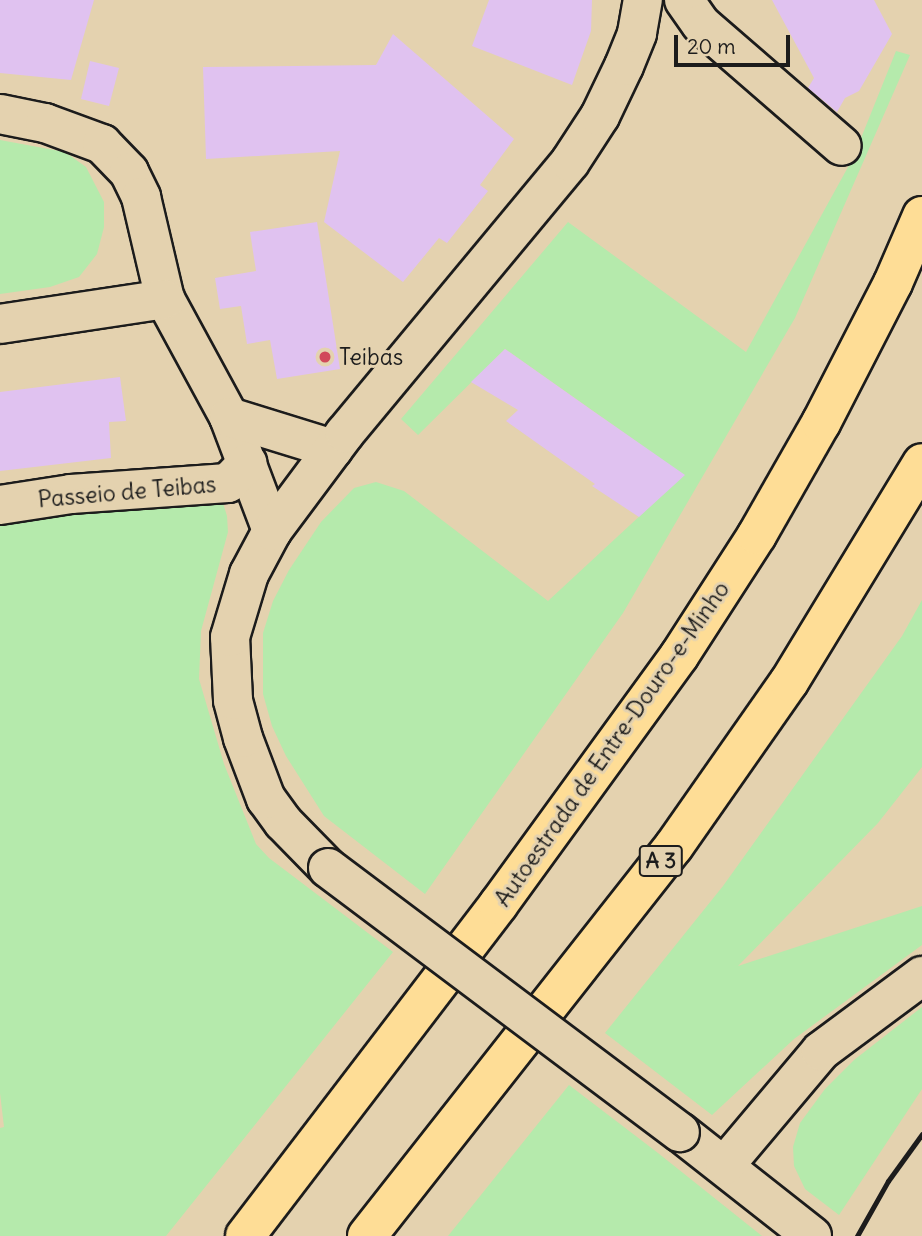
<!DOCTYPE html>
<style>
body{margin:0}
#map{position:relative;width:922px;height:1236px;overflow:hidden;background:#e4d2af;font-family:Delius,sans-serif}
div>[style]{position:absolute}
.green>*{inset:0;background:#b5eaac}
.building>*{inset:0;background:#e0c2f0}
.roads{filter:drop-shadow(2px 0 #1c1c1c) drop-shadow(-2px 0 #1c1c1c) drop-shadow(0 2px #1c1c1c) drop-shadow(0 -2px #1c1c1c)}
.minor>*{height:38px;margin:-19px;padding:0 19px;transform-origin:19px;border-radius:19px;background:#e4d2af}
.highway>*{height:38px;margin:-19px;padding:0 19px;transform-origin:19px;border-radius:19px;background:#fedd96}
.rail>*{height:5px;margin:-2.5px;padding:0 2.5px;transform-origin:2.5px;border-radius:2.5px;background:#1c1c1c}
.bridges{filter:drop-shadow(2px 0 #1c1c1c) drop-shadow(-2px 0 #1c1c1c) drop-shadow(0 2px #1c1c1c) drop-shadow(0 -2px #1c1c1c)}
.minor-bridge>*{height:38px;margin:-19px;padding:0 19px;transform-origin:19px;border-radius:19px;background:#e4d2af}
.dots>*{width:19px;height:19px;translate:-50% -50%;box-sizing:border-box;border:4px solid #e4d2af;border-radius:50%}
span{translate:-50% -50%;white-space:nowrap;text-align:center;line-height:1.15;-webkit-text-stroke:6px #e4d2af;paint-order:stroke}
.shield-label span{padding:2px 5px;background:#e4d2af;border:2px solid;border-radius:5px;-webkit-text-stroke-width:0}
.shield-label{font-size:21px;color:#1c1c1c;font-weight:700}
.poi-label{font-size:23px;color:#1c1c1c}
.left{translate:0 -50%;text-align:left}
.street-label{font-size:23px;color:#1c1c1c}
.scale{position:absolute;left:674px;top:35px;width:116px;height:32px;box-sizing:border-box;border:4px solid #1c1c1c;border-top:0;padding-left:9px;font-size:21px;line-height:24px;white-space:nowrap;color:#1c1c1c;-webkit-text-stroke:5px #e4d2af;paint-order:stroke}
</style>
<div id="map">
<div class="green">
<div style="clip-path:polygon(896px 51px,910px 55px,795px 318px,623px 613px,425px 894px,324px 816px,286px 756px,272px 726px,263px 694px,263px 633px,273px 601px,289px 570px,321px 522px,354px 488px,376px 482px,404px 491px,548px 601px,684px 475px,505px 349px,418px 435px,401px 419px,568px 222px,746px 352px,853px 158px)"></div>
<div style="clip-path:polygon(0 140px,65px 152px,86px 167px,104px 202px,104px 227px,97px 254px,79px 277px,50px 287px,0 294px)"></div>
<div style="clip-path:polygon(218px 487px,227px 516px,228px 532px,201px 631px,199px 679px,224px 764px,256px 844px,269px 858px,393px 952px,166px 1236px,0 1236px,0 1128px,4px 1127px,0 1093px,0 514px)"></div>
<div style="clip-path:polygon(922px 600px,922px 767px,878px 823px,738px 966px,922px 906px,922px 945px,794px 1039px,712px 1115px,605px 1033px,723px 886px,902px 636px)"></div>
<div style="clip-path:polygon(922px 1007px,922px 1089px,839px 1215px,805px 1189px,794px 1166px,793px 1147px,800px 1123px,825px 1089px,854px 1060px)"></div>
<div style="clip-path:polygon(569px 1085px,658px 1153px,762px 1236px,448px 1236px)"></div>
</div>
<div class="building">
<div style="clip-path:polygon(0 0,94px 0,71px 80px,0 73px)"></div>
<div style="clip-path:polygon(489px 0,592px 0,591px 31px,572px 85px,472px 46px)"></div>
<div style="clip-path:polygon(772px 0,874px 0,892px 34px,859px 91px,845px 98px,837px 112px,808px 88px,814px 78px)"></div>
<div style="clip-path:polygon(393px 34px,514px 139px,480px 185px,488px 191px,447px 243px,439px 238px,403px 282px,324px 222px,340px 151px,206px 159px,203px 67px,376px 65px)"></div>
<div style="clip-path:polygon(90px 61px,119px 68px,109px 106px,81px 99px)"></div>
<div style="clip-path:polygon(317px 222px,340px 369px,277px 379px,270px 340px,247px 344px,241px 306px,220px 309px,215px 278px,256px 271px,250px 232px)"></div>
<div style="clip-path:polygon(505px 349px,593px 411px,685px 475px,639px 517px,592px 486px,595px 484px,506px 421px,518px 410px,471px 382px)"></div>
<div style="clip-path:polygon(120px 377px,126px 421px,109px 422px,111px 458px,0 471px,0 392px)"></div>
</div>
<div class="roads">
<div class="minor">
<div style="left:684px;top:0;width:29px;rotate:55deg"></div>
<div style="left:701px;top:24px;width:186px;rotate:40.9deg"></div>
<div style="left:0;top:114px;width:46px;rotate:11.3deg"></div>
<div style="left:45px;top:123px;width:61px;rotate:20.2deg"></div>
<div style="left:102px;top:144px;width:39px;rotate:46deg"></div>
<div style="left:129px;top:172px;width:28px;rotate:64deg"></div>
<div style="left:141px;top:197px;width:105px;rotate:76.8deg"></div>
<div style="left:165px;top:299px;width:134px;rotate:61.5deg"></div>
<div style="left:229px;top:417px;width:122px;rotate:69.3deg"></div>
<div style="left:0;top:324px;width:167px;rotate:-8.6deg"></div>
<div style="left:229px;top:417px;width:109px;rotate:17.1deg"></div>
<div style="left:0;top:505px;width:72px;rotate:-8.8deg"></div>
<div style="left:71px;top:494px;width:157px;rotate:-4deg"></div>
<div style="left:228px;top:483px;width:28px;rotate:-46deg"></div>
<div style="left:328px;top:868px;width:64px;rotate:-134.4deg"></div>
<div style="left:283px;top:822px;width:29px;rotate:-126deg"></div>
<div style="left:266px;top:799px;width:65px;rotate:-110.7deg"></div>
<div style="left:243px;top:738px;width:39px;rotate:-105deg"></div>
<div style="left:233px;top:700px;width:63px;rotate:-92.7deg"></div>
<div style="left:230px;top:637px;width:66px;rotate:-73.2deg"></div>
<div style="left:249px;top:574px;width:49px;rotate:-61.9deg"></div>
<div style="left:272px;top:531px;width:122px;rotate:-53.3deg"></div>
<div style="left:345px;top:433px;width:352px;rotate:-50.3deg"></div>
<div style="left:570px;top:162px;width:55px;rotate:-56.9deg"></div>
<div style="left:600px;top:116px;width:55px;rotate:-64.4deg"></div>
<div style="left:624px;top:66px;width:35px;rotate:-68deg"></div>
<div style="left:637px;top:33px;width:34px;rotate:-80deg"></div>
<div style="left:680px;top:1132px;width:168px;rotate:38.2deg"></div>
<div style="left:725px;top:1165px;width:149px;rotate:-49.9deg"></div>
<div style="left:821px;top:1051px;width:126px;rotate:-36.6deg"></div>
</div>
<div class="highway">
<div style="left:245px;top:1236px;width:417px;rotate:-52.6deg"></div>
<div style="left:498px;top:905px;width:308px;rotate:-54deg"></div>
<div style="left:679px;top:656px;width:144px;rotate:-57.2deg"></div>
<div style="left:757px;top:535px;width:129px;rotate:-60.3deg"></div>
<div style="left:821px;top:423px;width:157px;rotate:-62.8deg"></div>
<div style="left:893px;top:283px;width:73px;rotate:-66.6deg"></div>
<div style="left:367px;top:1236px;width:496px;rotate:-51.8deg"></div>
<div style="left:674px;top:846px;width:200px;rotate:-55deg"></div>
<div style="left:789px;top:682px;width:256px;rotate:-58.7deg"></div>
</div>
</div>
<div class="rail">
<div style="left:857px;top:1236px;width:63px;rotate:-60.6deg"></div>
<div style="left:888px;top:1181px;width:58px;rotate:-54.1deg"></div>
</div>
<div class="bridges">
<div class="minor-bridge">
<div style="left:328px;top:868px;width:440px;rotate:36.9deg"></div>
</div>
</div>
<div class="dots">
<div style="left:325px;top:357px;background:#d1495b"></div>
</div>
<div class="shield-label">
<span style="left:661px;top:861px">A 3</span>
</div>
<div class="poi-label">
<span class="left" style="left:339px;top:357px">Teibas</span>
</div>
<div class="street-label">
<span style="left:127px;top:492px;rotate:-5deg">Passeio de Teibas</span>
<span style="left:612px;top:744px;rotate:-55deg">Autoestrada de Entre-Douro-e-Minho</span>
</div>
<div class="scale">20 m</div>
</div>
